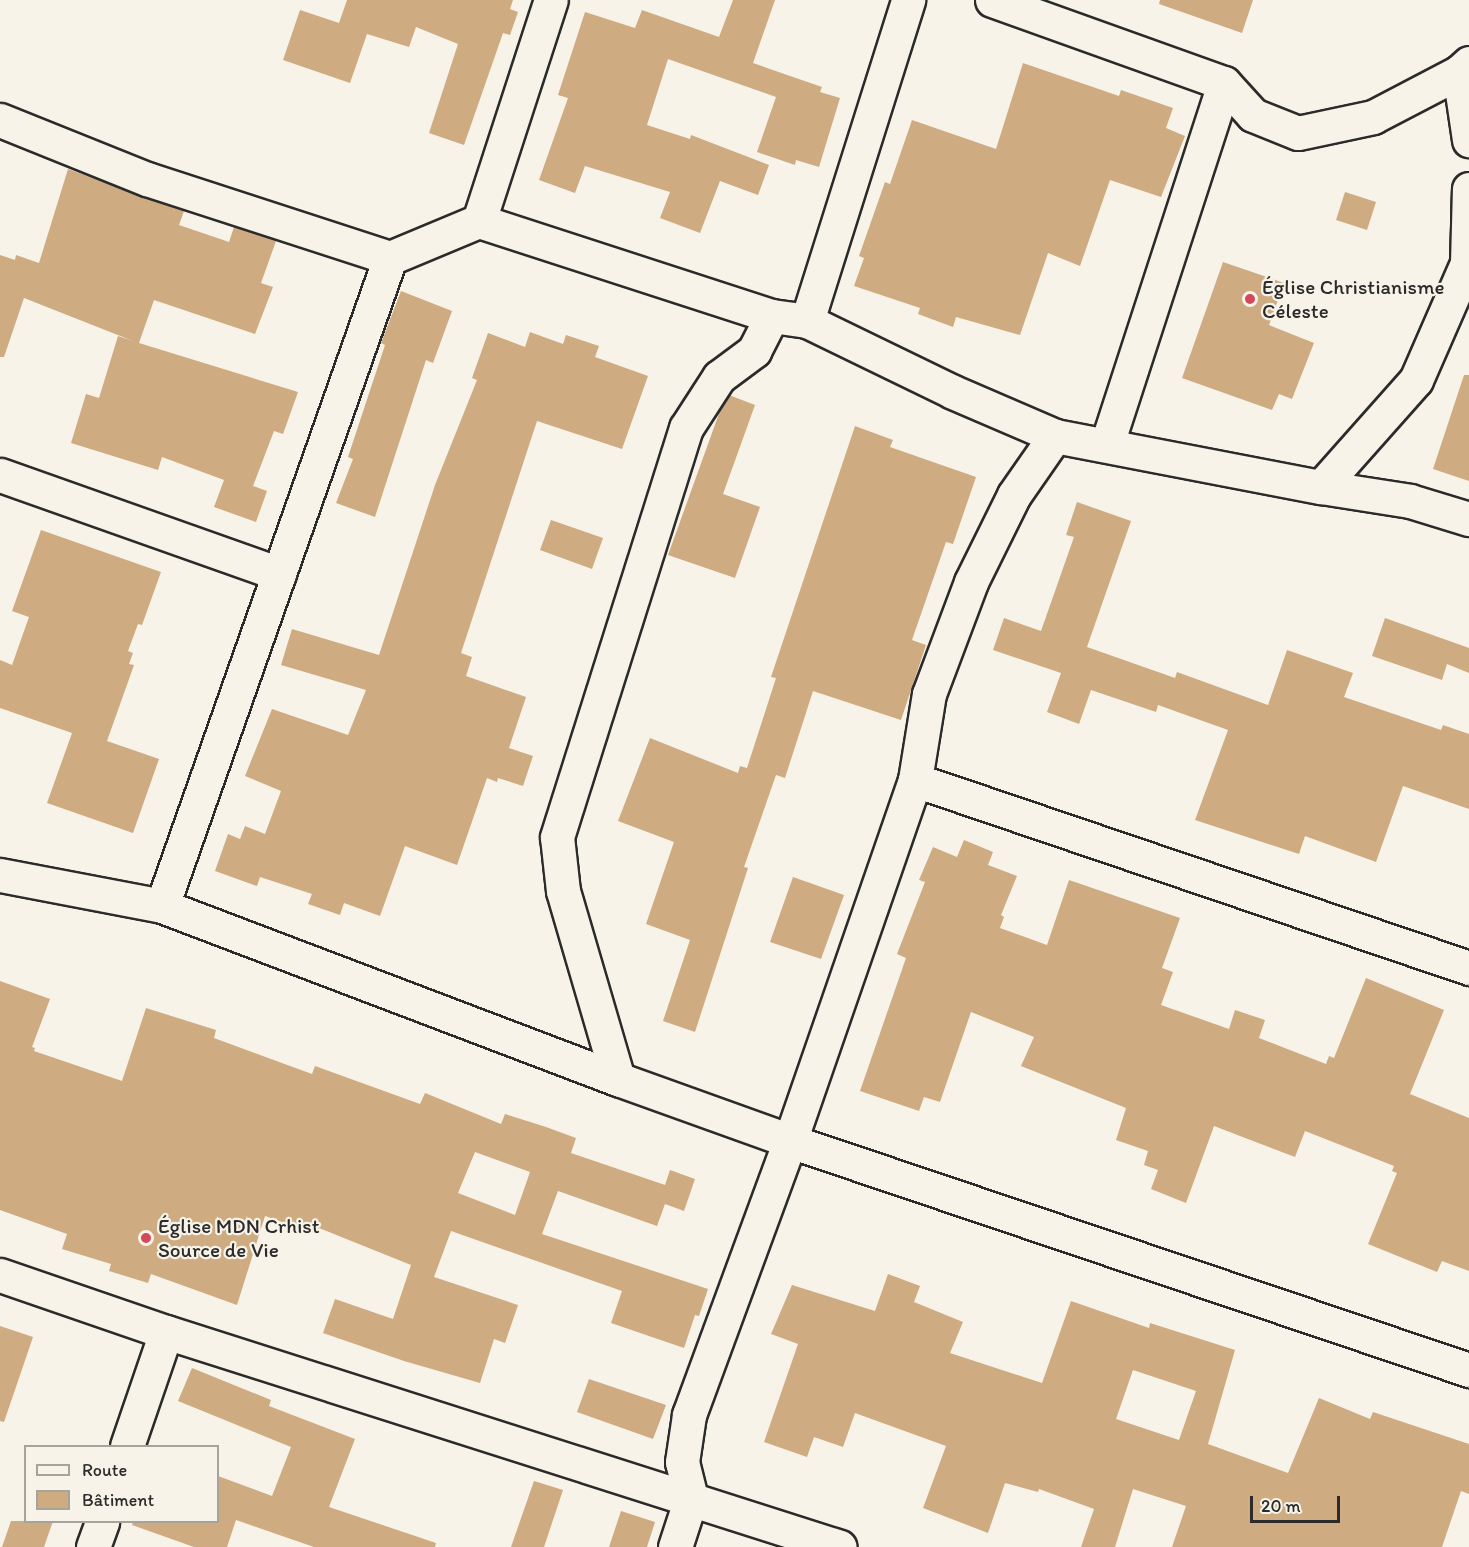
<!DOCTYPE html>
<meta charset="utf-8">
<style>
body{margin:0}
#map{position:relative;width:1469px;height:1547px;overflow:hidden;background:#f7f3e8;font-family:Itim,sans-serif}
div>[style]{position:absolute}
.building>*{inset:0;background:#cfab81}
.roads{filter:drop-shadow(2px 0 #2b2b2b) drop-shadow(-2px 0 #2b2b2b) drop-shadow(0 2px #2b2b2b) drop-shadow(0 -2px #2b2b2b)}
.street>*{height:33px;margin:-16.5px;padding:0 16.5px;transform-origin:16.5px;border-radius:16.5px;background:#f7f3e8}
.dots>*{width:16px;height:16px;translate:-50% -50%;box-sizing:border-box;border:3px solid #f7f3e8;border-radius:50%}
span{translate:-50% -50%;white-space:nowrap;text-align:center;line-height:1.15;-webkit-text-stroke:4.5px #f7f3e8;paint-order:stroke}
.poi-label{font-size:21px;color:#2b2b2b}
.left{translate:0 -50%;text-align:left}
.legend{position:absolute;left:24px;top:1445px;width:195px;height:78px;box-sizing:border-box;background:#f7f3e8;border:2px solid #a5a39c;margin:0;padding:8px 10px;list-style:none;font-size:18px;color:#2b2b2b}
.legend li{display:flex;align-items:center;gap:12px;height:30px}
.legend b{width:30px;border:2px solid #a5a39c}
.scale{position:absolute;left:1250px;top:1496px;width:90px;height:27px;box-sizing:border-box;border:3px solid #2b2b2b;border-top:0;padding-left:8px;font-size:18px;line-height:21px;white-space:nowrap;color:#2b2b2b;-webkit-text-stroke:4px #f7f3e8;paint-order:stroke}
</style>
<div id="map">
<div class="building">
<div style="clip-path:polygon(347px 0,513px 0,510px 9px,518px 12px,510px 35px,503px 33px,464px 145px,429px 133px,458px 44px,416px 27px,409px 47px,367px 34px,350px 83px,283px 60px,300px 10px,339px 23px)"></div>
<div style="clip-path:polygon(733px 0,775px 0,753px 63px,822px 87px,820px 92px,840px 98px,819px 167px,796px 160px,795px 165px,757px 152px,776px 97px,668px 59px,647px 125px,690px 139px,691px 135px,769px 165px,758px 195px,720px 181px,700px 233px,660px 218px,670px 192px,585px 166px,575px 193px,539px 180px,568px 98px,558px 95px,585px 12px,635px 28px,642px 10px,719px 37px)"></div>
<div style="clip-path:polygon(1160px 0,1253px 0,1242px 33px,1159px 4px)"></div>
<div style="clip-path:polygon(1023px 63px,1119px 96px,1121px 90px,1173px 108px,1166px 128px,1185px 136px,1161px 197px,1110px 180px,1080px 266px,1048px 253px,1020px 335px,956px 317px,953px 327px,918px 314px,920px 308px,854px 286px,864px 258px,859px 256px,885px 182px,890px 184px,912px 120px,996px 149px)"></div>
<div style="clip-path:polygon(68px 169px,184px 211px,179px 225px,229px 242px,234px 227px,276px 241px,261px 283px,273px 287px,255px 334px,154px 300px,139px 343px,298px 392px,283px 434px,274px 431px,253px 486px,267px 491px,256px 522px,214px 507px,224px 480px,162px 457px,158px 470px,71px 443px,86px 394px,99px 398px,118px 336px,133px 341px,24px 298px,4px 357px,0 357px,0 255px,15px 260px,16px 255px,39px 263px)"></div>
<div style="clip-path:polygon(1345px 192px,1376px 202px,1367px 230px,1336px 220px)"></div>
<div style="clip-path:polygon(1223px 262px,1284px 283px,1269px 325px,1314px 343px,1292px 399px,1279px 394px,1272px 410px,1182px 378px)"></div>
<div style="clip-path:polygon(401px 291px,452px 311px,433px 363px,426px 360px,375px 517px,336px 503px,353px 459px,348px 457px,385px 345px,381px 343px)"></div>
<div style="clip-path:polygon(530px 332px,563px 344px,566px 335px,599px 346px,595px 357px,648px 376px,622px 449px,537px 421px,461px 653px,472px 657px,466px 676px,526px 697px,509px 748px,533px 756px,523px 786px,498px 778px,497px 782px,487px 778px,457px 865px,405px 846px,380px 916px,344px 903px,340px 915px,308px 904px,312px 894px,260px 877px,257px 886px,215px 871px,228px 834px,240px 839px,245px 826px,265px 834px,281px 791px,245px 776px,272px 709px,348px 735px,366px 690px,281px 665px,292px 629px,379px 655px,435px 485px,477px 380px,472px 378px,488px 333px,525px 347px)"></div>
<div style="clip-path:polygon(1464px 375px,1469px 375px,1469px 481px,1433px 469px)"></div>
<div style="clip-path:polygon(729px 395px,755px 405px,723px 494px,760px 507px,735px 578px,668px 555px,721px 408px)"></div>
<div style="clip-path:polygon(855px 426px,893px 440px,890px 447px,976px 477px,953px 544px,946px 542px,912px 640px,926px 645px,901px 720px,813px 691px,785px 778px,776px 775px,744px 867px,748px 868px,695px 1032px,663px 1021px,690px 940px,646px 924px,674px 842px,618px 821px,650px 738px,738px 773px,740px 766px,747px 768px,776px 678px,771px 677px)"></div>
<div style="clip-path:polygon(1077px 502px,1131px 521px,1087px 647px,1175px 678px,1177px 672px,1268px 705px,1287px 650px,1353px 673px,1344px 697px,1441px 730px,1443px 725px,1469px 734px,1469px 809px,1403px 786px,1376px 862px,1305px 836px,1299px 854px,1195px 820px,1228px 730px,1158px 705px,1156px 712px,1091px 690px,1079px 724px,1047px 712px,1061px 673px,993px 650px,1004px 618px,1041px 631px,1074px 537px,1066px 535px)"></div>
<div style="clip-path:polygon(551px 520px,603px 538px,592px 569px,540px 550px)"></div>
<div style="clip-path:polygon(41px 530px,161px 572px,142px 625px,138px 624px,128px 651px,133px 653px,129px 664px,134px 665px,107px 741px,159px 759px,133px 833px,47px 803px,72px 733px,0 708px,0 660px,12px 665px,29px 617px,12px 611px)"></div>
<div style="clip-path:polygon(1385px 618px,1469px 648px,1469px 673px,1447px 664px,1442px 680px,1372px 656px)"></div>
<div style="clip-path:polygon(964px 840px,993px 852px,988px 865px,1017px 876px,1001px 915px,1004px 917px,1000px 928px,1047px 945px,1069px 880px,1180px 918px,1162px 968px,1173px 972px,1161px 1005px,1229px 1029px,1235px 1010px,1265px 1020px,1259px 1038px,1326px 1064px,1329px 1056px,1334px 1058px,1366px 978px,1444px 1010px,1410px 1094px,1469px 1118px,1469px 1271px,1442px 1261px,1437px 1272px,1368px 1244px,1397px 1173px,1392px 1171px,1394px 1166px,1305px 1131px,1295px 1157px,1214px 1126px,1186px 1203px,1151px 1189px,1158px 1170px,1144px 1165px,1148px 1151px,1116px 1140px,1126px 1108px,1021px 1066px,1034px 1037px,971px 1012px,940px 1102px,924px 1097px,919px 1111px,860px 1091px,906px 958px,897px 954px,925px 882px,919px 880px,933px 847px,957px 857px)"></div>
<div style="clip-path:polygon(793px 877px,844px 895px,821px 959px,770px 942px)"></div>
<div style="clip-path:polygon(evenodd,0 981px,50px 999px,32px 1047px,35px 1048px,34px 1051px,122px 1081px,146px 1008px,216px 1030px,214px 1038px,312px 1074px,315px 1066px,420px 1104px,425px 1093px,501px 1124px,505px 1114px,546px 1127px,576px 1138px,571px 1153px,665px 1185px,670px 1170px,695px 1179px,684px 1211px,665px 1204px,657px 1226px,558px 1191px,542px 1234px,708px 1289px,699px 1316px,695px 1315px,684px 1348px,611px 1323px,622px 1291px,451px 1231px,434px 1277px,518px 1305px,505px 1343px,494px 1339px,480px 1383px,404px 1361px,323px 1333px,335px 1299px,393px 1319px,411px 1265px,319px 1228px,316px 1234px,265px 1216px,237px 1305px,151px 1274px,148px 1283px,109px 1271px,111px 1264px,62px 1249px,67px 1234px,0 1210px,0 981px,475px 1152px,530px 1172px,515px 1215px,458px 1193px,475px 1152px)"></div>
<div style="clip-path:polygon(evenodd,888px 1274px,920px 1286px,914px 1302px,963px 1322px,950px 1353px,1042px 1383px,1071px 1301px,1149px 1328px,1150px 1323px,1235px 1350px,1208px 1444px,1288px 1473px,1319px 1398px,1370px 1419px,1373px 1412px,1469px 1444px,1469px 1494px,1461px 1491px,1442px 1547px,1172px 1547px,1186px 1506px,1133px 1489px,1115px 1547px,1081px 1547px,1094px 1509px,1039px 1489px,1038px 1492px,1005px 1483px,988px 1533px,923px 1508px,946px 1446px,855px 1413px,843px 1447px,814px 1437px,807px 1457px,764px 1442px,798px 1344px,771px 1334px,792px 1285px,875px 1311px,888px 1274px,1133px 1370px,1196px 1391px,1179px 1440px,1116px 1419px,1133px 1370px)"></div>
<div style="clip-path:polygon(0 1326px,33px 1337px,4px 1422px,0 1421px)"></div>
<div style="clip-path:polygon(192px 1368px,271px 1400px,269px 1406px,355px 1439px,329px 1507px,436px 1543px,435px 1547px,314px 1547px,236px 1520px,227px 1547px,194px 1547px,132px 1525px,133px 1521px,218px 1521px,218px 1476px,272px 1496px,291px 1447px,178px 1401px)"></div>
<div style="clip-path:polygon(589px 1379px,666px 1405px,653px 1439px,577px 1412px)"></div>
<div style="clip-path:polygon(534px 1481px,563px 1490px,544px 1547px,511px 1547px)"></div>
<div style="clip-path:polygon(621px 1511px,655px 1522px,647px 1547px,609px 1547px)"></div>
<div style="clip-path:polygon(11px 1521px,53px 1521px,44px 1547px,2px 1547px)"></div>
</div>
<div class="roads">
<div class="street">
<div style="left:992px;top:0;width:246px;rotate:19.7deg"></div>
<div style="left:1224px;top:83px;width:43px;rotate:47.8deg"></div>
<div style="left:1253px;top:115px;width:48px;rotate:21.8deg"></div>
<div style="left:1298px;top:133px;width:77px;rotate:-12deg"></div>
<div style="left:1373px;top:117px;width:97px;rotate:-27.6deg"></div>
<div style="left:1469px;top:63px;width:13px;rotate:138deg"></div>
<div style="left:1459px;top:72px;width:69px;rotate:81.6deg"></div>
<div style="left:0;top:120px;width:158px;rotate:21.9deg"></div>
<div style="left:147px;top:179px;width:256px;rotate:18deg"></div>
<div style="left:390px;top:258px;width:96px;rotate:-22.6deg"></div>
<div style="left:479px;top:221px;width:308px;rotate:18deg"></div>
<div style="left:772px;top:316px;width:35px;rotate:8deg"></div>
<div style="left:807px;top:321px;width:162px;rotate:25.9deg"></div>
<div style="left:953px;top:392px;width:111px;rotate:23.3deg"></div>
<div style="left:1055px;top:436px;width:271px;rotate:10.9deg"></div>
<div style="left:1321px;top:487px;width:90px;rotate:8.9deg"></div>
<div style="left:1410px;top:501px;width:62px;rotate:17deg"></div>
<div style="left:479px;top:221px;width:232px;rotate:-72deg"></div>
<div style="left:807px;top:321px;width:337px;rotate:-72.5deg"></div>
<div style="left:1107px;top:444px;width:379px;rotate:-72deg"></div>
<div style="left:0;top:475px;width:296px;rotate:19.5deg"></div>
<div style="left:1321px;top:487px;width:143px;rotate:-48.4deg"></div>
<div style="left:1416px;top:380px;width:128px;rotate:-66.4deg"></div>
<div style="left:1467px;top:263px;width:74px;rotate:-88.5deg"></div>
<div style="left:915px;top:780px;width:585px;rotate:18.74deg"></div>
<div style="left:0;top:875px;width:165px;rotate:10.8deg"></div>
<div style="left:162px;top:906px;width:488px;rotate:20.8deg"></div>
<div style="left:618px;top:1079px;width:183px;rotate:19.8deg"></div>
<div style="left:790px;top:1141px;width:717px;rotate:18.64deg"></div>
<div style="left:162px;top:906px;width:687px;rotate:-70.62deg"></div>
<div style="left:618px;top:1079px;width:196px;rotate:-106.3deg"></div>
<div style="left:563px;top:891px;width:54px;rotate:-96.3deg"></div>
<div style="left:557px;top:837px;width:429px;rotate:-72.5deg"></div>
<div style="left:686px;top:428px;width:61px;rotate:-57.1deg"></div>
<div style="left:719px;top:377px;width:44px;rotate:-36.6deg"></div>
<div style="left:754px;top:351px;width:39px;rotate:-63deg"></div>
<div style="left:0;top:1275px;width:176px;rotate:19deg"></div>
<div style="left:166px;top:1332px;width:707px;rotate:17.69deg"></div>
<div style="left:127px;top:1446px;width:120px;rotate:-71.1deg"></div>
<div style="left:93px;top:1547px;width:27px;rotate:-70deg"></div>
<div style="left:675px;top:1547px;width:52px;rotate:-71.9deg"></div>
<div style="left:691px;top:1498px;width:37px;rotate:-104deg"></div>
<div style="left:682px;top:1462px;width:48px;rotate:-81.5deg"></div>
<div style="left:689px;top:1415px;width:292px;rotate:-69.8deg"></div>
<div style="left:790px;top:1141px;width:382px;rotate:-70.9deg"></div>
<div style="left:915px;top:780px;width:87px;rotate:-80.8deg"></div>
<div style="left:929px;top:694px;width:120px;rotate:-69.4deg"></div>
<div style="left:971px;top:582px;width:97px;rotate:-63.7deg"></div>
<div style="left:1014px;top:495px;width:72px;rotate:-55.2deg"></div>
</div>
</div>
<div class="dots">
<div style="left:1250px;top:299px;background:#d1495b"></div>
<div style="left:146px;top:1238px;background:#d1495b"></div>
</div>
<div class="poi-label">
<span class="left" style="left:1262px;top:299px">Église Christianisme<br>Céleste</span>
<span class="left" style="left:158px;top:1238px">Église MDN Crhist<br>Source de Vie</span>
</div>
<ul class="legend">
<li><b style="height:8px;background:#f7f3e8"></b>Route</li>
<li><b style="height:16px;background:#cfab81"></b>Bâtiment</li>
</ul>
<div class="scale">20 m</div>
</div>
